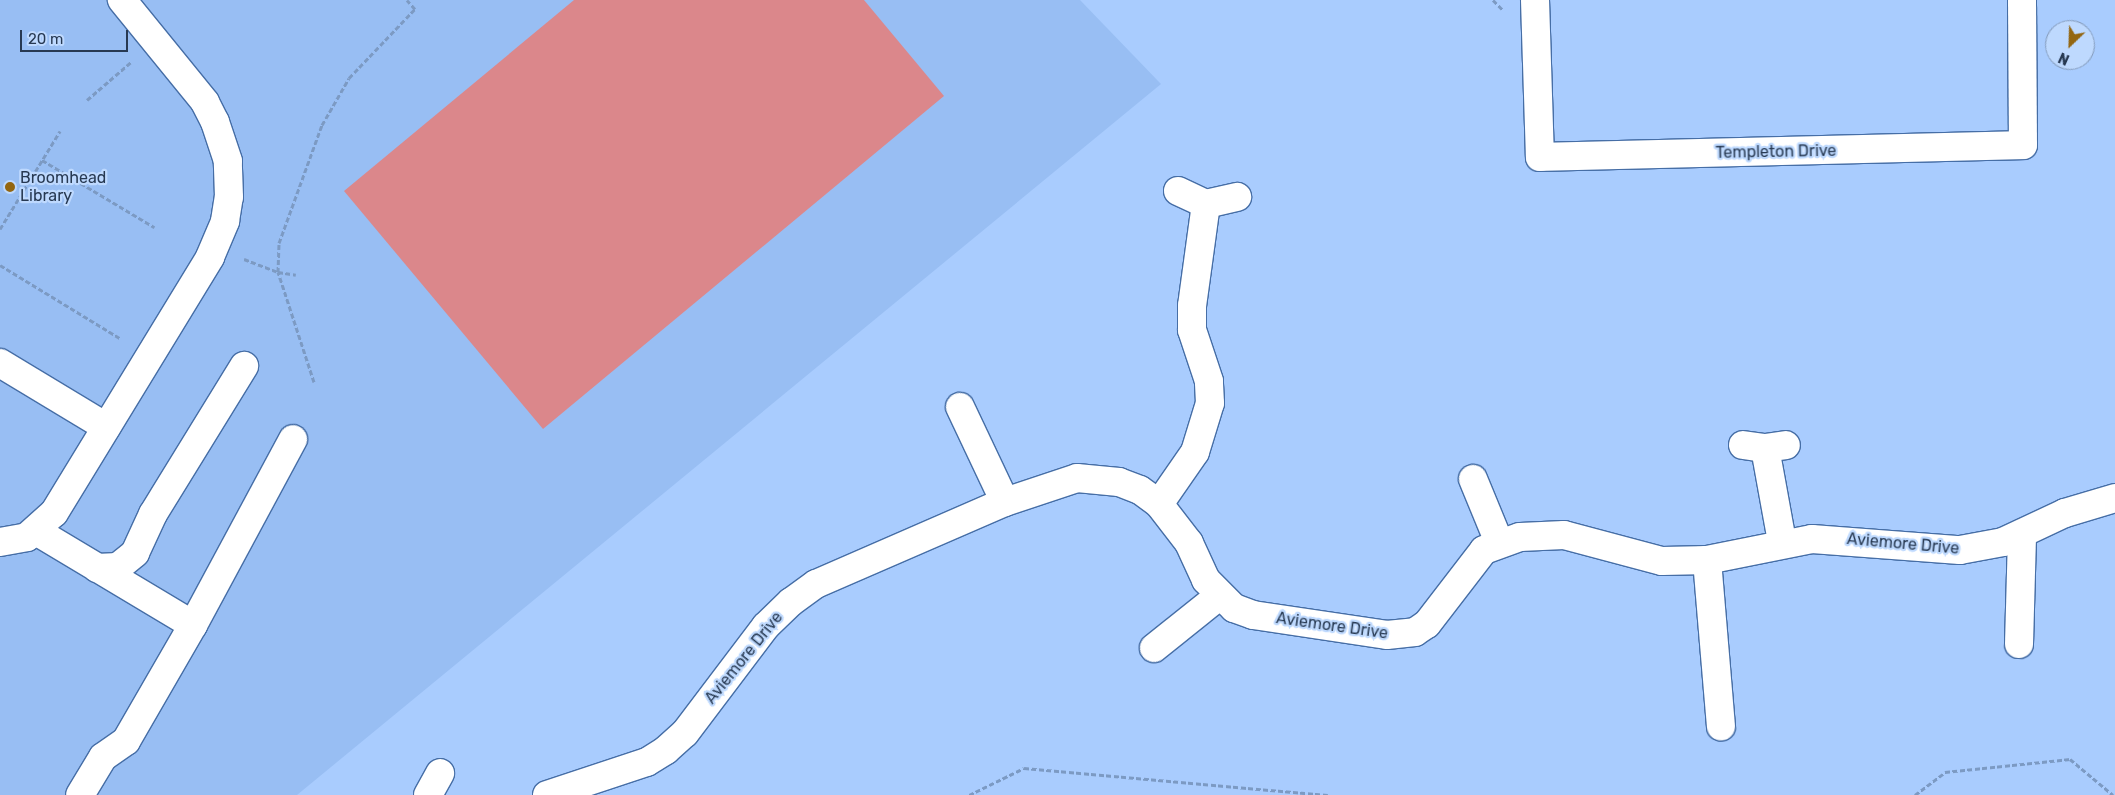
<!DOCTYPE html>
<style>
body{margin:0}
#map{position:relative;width:2115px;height:795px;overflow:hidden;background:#a9ccfe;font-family:Rubik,sans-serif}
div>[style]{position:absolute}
.built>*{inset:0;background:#98bef3}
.green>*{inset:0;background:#db878b}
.path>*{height:3px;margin-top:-1.5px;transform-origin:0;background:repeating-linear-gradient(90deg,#7c9ac3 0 5px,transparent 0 7.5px)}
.roads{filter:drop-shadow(1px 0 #466ea6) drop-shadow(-1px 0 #466ea6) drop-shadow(0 1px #466ea6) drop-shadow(0 -1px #466ea6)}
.minor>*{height:28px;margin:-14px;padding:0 14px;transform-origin:14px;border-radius:14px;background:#fff}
.dots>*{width:14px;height:14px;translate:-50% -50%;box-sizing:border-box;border:2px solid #bed9fe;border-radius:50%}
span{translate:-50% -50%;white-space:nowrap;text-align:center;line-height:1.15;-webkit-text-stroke:4.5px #bed9fe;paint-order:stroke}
.street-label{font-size:16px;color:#273952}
.poi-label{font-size:16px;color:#273952}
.left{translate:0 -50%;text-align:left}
.north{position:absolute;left:2045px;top:20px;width:50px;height:50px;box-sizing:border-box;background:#bed9fe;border:1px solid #8299b9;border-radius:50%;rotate:204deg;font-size:14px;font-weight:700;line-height:20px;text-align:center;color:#273952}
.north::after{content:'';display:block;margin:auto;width:18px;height:22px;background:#936611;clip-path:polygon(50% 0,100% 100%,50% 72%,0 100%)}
.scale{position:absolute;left:20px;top:30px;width:108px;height:22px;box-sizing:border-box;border:2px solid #273952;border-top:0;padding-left:6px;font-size:15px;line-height:18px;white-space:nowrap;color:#273952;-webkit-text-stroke:4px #bed9fe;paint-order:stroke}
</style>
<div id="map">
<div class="built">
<div style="clip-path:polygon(0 0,1080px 0,1161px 84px,297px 795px,0 795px)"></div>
</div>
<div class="green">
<div style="clip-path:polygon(574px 0,864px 0,944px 96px,543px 429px,344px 191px)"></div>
</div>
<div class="path">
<div style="left:1493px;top:0;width:13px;rotate:45deg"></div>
<div style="left:87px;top:100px;width:58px;rotate:-40.8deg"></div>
<div style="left:42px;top:160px;width:131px;rotate:30.9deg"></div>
<div style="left:0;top:229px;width:115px;rotate:-58.5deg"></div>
<div style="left:244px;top:259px;width:36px;rotate:21deg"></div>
<div style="left:278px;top:272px;width:18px;rotate:9deg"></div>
<div style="left:0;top:265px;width:142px;rotate:31.4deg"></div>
<div style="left:314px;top:382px;width:116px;rotate:-108.1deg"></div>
<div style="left:278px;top:272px;width:29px;rotate:-88deg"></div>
<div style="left:279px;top:243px;width:126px;rotate:-70deg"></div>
<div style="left:322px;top:125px;width:54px;rotate:-60.1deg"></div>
<div style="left:349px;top:78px;width:95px;rotate:-46.3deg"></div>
<div style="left:415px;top:9px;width:12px;rotate:-132deg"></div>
<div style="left:969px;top:795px;width:61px;rotate:-26.1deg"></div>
<div style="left:1024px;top:768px;width:305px;rotate:5.1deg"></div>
<div style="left:1915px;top:795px;width:38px;rotate:-37deg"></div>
<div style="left:1945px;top:772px;width:126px;rotate:-5.9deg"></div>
<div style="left:2070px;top:759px;width:56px;rotate:39.9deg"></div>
</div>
<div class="roads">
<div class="minor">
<div style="left:1535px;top:0;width:157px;rotate:88.2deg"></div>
<div style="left:1540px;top:157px;width:483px;rotate:-1.4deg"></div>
<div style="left:2023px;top:145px;width:145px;rotate:-90.4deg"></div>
<div style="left:1178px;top:191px;width:31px;rotate:25deg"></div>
<div style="left:1206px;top:204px;width:32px;rotate:-13deg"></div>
<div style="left:0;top:363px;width:124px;rotate:31.1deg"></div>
<div style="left:960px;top:407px;width:105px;rotate:64.7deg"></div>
<div style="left:1743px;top:445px;width:22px;rotate:8deg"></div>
<div style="left:1765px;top:448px;width:21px;rotate:-8deg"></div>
<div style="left:1765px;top:448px;width:96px;rotate:79.7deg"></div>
<div style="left:1473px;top:479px;width:68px;rotate:67.6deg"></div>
<div style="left:1159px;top:504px;width:63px;rotate:-55.3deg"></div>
<div style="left:1195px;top:452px;width:51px;rotate:-73deg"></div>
<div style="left:1210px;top:403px;width:22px;rotate:-93deg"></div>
<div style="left:1209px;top:381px;width:54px;rotate:-108.4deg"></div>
<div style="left:1192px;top:330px;width:24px;rotate:-90deg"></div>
<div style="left:1192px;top:306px;width:103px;rotate:-82.2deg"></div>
<div style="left:36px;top:531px;width:183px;rotate:30.9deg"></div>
<div style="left:193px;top:625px;width:134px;rotate:120deg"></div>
<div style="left:126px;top:741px;width:28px;rotate:145deg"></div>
<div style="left:103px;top:757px;width:44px;rotate:121.2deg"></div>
<div style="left:0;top:542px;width:27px;rotate:-10deg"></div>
<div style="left:27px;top:537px;width:36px;rotate:-42deg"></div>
<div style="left:54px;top:513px;width:300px;rotate:-58.6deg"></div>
<div style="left:210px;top:257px;width:39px;rotate:-67deg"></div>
<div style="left:225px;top:221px;width:24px;rotate:-81deg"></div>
<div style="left:229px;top:197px;width:36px;rotate:-92deg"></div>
<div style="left:228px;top:161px;width:41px;rotate:-108.4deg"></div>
<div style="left:215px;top:122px;width:22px;rotate:-117deg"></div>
<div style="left:205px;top:102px;width:132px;rotate:-129.1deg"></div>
<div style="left:1707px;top:560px;width:167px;rotate:85.2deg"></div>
<div style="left:97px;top:568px;width:21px;rotate:-3deg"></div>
<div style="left:118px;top:567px;width:22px;rotate:-39deg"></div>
<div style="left:135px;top:553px;width:43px;rotate:-65.2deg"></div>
<div style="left:153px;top:514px;width:174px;rotate:-58.4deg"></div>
<div style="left:193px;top:625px;width:211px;rotate:-61.7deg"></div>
<div style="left:2019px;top:644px;width:110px;rotate:-88.4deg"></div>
<div style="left:1154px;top:648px;width:83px;rotate:-38.7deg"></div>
<div style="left:428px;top:795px;width:25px;rotate:-61deg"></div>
<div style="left:547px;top:795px;width:105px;rotate:-18.3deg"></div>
<div style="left:647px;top:762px;width:22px;rotate:-32deg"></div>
<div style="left:666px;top:750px;width:25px;rotate:-42deg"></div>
<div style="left:685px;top:733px;width:134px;rotate:-52.9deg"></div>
<div style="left:766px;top:626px;width:35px;rotate:-44deg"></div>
<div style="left:791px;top:602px;width:31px;rotate:-36deg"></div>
<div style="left:816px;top:584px;width:206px;rotate:-23.5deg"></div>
<div style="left:1005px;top:502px;width:76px;rotate:-18.4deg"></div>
<div style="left:1077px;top:478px;width:42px;rotate:5.4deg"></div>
<div style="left:1119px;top:482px;width:22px;rotate:21deg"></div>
<div style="left:1140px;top:490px;width:24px;rotate:36deg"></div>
<div style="left:1159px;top:504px;width:49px;rotate:52.4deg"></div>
<div style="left:1189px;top:543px;width:41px;rotate:65.3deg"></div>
<div style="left:1206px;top:580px;width:40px;rotate:45deg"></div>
<div style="left:1234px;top:608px;width:20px;rotate:20deg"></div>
<div style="left:1253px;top:615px;width:135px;rotate:8.5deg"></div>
<div style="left:1387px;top:635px;width:28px;rotate:-6deg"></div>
<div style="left:1415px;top:632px;width:14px;rotate:-34deg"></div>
<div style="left:1427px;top:624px;width:93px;rotate:-52.4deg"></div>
<div style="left:1484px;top:550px;width:38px;rotate:-20deg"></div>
<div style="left:1520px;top:537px;width:44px;rotate:-2.6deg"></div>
<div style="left:1564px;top:535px;width:101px;rotate:14.9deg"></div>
<div style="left:1662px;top:561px;width:45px;rotate:-1.3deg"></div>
<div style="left:1707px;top:560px;width:107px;rotate:-11.3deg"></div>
<div style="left:1812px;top:539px;width:148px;rotate:4.3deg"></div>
<div style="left:1960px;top:550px;width:44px;rotate:-10.5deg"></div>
<div style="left:2003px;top:542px;width:68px;rotate:-25.1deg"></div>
<div style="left:2065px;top:513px;width:52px;rotate:-16.7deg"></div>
</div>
</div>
<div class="dots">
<div style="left:10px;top:187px;background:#936611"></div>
</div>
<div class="street-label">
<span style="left:1776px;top:152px;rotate:-1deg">Templeton Drive</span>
<span style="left:1903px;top:544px;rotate:5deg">Aviemore Drive</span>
<span style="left:1332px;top:626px;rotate:8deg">Aviemore Drive</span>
<span style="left:744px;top:658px;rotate:-51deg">Aviemore Drive</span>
</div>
<div class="poi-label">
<span class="left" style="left:20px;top:187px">Broomhead<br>Library</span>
</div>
<div class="north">N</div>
<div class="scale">20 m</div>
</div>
